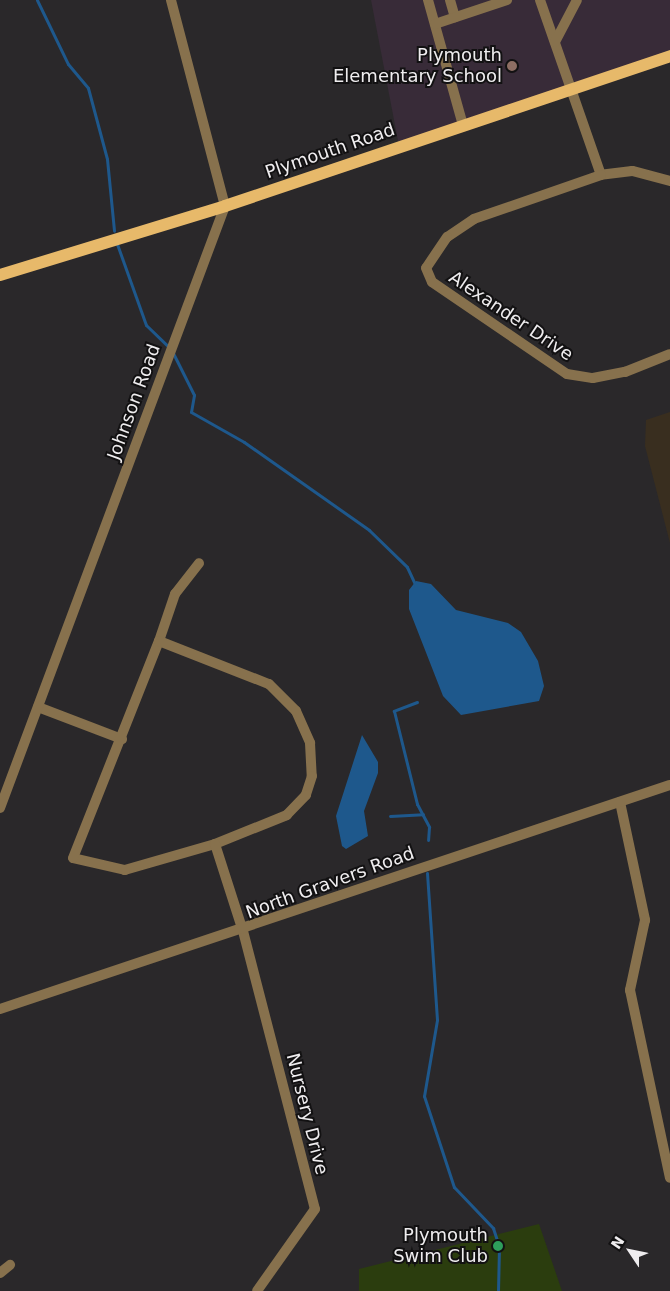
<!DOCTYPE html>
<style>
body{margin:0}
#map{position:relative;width:670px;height:1291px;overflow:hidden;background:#2a282a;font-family:"DejaVu Sans",sans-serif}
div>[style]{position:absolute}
.commercial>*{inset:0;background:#392e1f}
.education>*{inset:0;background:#382b38}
.green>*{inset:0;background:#2b3d0e}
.water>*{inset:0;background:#1e588c}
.stream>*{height:3px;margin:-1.5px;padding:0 1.5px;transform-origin:1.5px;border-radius:1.5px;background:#1e588c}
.minor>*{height:10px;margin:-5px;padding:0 5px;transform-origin:5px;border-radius:5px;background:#87714d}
.major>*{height:12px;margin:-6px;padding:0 6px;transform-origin:6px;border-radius:6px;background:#e7b96a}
.dots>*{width:14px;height:14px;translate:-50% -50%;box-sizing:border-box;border:2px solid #121112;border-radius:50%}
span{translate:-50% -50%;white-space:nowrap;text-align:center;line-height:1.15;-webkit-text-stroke:4px #121112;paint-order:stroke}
.poi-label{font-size:18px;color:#efedef}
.right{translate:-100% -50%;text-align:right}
.street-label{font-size:18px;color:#efedef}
.north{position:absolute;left:605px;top:1226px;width:50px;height:50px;-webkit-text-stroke:4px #121112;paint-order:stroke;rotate:304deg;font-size:14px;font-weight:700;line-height:20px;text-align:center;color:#efedef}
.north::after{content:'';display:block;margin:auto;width:18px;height:22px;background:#efedef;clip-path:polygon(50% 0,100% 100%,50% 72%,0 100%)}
</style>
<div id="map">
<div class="commercial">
<div style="clip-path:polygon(670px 412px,670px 543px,645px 446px,646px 420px)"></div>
</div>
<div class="education">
<div style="clip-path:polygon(371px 0,670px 0,670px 56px,399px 146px)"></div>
</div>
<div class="green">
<div style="clip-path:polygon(539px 1224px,562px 1291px,359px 1291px,359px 1269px)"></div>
</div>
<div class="water">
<div style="clip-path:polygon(416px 581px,431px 584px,456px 610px,508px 623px,521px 632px,538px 661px,544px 686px,539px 701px,461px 715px,443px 696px,409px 609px,409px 590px)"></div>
<div style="clip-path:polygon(362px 735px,378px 762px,378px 773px,364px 811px,368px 836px,346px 849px,342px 846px,336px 816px)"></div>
</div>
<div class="stream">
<div style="left:37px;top:0;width:71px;rotate:64.2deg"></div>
<div style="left:68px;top:64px;width:31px;rotate:50deg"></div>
<div style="left:88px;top:88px;width:73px;rotate:75deg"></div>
<div style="left:107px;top:159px;width:72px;rotate:84.4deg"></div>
<div style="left:117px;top:244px;width:86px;rotate:70.3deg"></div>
<div style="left:146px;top:325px;width:30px;rotate:44deg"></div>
<div style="left:173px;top:353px;width:47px;rotate:63.4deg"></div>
<div style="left:194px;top:395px;width:17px;rotate:100deg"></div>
<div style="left:191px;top:412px;width:61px;rotate:29.5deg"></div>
<div style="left:244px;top:442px;width:153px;rotate:35.1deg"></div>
<div style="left:369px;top:530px;width:53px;rotate:44.2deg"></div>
<div style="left:407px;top:567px;width:21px;rotate:65deg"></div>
<div style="left:417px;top:702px;width:25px;rotate:159deg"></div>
<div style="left:394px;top:711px;width:96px;rotate:76.1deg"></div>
<div style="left:417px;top:804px;width:26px;rotate:62deg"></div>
<div style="left:429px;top:827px;width:13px;rotate:94deg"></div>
<div style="left:390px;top:816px;width:33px;rotate:-3deg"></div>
<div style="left:427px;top:873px;width:147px;rotate:86.1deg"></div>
<div style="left:437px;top:1020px;width:77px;rotate:99.7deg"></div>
<div style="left:424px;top:1096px;width:96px;rotate:71.8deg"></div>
<div style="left:454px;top:1187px;width:57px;rotate:46.4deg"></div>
<div style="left:493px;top:1228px;width:20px;rotate:72deg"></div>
<div style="left:499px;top:1247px;width:44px;rotate:91.3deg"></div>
</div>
<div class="minor">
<div style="left:428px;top:0;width:130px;rotate:74.4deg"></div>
<div style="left:450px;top:0;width:18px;rotate:74deg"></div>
<div style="left:540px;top:0;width:185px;rotate:70.8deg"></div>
<div style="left:435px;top:24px;width:76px;rotate:-18.4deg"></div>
<div style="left:555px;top:42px;width:47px;rotate:-62.4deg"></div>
<div style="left:670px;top:181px;width:39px;rotate:-165deg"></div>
<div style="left:632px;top:171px;width:31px;rotate:173deg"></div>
<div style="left:601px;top:175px;width:134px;rotate:160.9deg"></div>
<div style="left:474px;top:219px;width:32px;rotate:146deg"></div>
<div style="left:447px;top:237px;width:37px;rotate:124deg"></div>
<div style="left:426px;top:268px;width:15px;rotate:67deg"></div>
<div style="left:432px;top:282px;width:163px;rotate:34.3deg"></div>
<div style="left:567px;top:374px;width:26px;rotate:9deg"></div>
<div style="left:593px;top:378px;width:33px;rotate:-11deg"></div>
<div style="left:625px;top:372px;width:48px;rotate:-21.8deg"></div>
<div style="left:159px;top:641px;width:50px;rotate:-71.2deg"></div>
<div style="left:175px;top:594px;width:39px;rotate:-52deg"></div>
<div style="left:38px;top:707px;width:90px;rotate:20.9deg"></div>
<div style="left:620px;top:802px;width:121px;rotate:78deg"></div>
<div style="left:645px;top:920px;width:72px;rotate:102.1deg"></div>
<div style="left:630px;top:990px;width:192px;rotate:78deg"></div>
<div style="left:0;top:808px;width:643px;rotate:-69.51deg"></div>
<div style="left:225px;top:206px;width:213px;rotate:-104.7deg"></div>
<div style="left:215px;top:844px;width:94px;rotate:163.9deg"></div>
<div style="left:125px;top:870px;width:53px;rotate:-167deg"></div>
<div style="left:73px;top:858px;width:233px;rotate:-68.4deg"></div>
<div style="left:159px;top:641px;width:118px;rotate:21.4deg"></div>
<div style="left:269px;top:684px;width:38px;rotate:45deg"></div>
<div style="left:296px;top:711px;width:35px;rotate:66deg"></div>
<div style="left:310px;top:743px;width:33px;rotate:87deg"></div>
<div style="left:312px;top:776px;width:20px;rotate:108deg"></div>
<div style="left:306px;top:795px;width:28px;rotate:134deg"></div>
<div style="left:287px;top:815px;width:78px;rotate:158.1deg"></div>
<div style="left:215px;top:844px;width:91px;rotate:72.2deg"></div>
<div style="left:243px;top:931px;width:287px;rotate:75.5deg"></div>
<div style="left:315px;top:1209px;width:100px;rotate:125.3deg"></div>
<div style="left:0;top:1009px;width:706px;rotate:-18.49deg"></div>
<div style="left:0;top:1273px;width:13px;rotate:-39deg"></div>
</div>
<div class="major">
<div style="left:0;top:275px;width:235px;rotate:-17deg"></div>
<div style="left:225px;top:206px;width:470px;rotate:-18.6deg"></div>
</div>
<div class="dots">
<div style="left:512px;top:66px;background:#8d6e63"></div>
<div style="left:498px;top:1246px;background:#2e9e5b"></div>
</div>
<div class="poi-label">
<span class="right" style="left:502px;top:66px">Plymouth<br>Elementary School</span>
<span class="right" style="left:488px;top:1246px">Plymouth<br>Swim Club</span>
</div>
<div class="street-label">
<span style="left:330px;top:151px;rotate:-19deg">Plymouth Road</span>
<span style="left:511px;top:316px;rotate:34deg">Alexander Drive</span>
<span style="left:134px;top:402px;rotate:-70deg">Johnson Road</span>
<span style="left:330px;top:883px;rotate:-20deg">North Gravers Road</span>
<span style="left:307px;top:1114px;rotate:76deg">Nursery Drive</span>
</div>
<div class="north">N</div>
</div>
